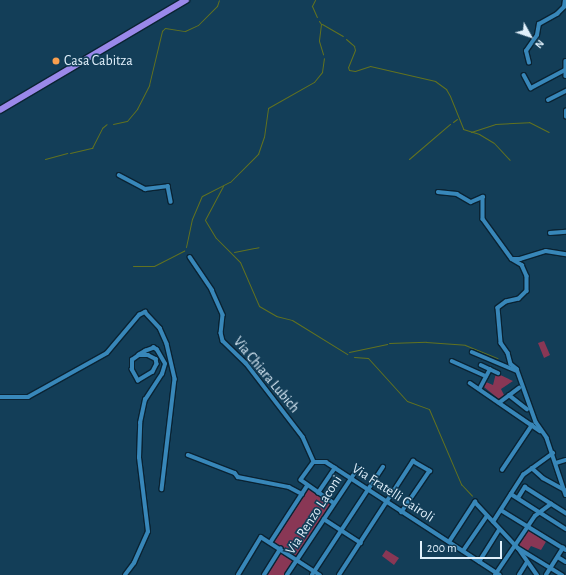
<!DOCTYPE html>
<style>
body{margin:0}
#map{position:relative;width:566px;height:575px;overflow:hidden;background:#133e58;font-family:"Alegreya Sans",sans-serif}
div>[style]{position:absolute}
.green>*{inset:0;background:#893755}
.stream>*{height:1px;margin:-0.5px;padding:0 0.5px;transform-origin:0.5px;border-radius:0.5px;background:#627220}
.roads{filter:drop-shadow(1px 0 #0a2333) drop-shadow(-1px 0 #0a2333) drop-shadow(0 1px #0a2333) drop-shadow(0 -1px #0a2333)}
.minor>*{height:3.5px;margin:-1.75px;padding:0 1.75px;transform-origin:1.75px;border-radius:1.75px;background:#3887b9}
.trunk>*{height:5.5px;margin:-2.75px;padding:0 2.75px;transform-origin:2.75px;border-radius:2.75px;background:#9a88ea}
.dots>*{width:11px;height:11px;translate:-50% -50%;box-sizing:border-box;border:2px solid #133e58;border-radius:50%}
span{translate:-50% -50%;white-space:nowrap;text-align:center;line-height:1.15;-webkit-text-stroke:3.5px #133e58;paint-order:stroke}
.poi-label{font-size:14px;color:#e1f0fb}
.left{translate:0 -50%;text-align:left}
.street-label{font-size:14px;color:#e1f0fb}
.north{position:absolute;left:510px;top:16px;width:40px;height:40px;-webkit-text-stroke:3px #133e58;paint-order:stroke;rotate:130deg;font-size:11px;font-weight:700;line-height:16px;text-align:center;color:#e1f0fb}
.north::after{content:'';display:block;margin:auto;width:14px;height:18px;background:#e1f0fb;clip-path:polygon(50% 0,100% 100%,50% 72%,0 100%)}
.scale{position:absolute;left:420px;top:541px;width:82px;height:18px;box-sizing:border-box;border:2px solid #e1f0fb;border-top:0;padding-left:5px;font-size:12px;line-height:14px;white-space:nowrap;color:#e1f0fb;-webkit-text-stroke:3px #133e58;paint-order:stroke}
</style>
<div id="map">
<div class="green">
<div style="clip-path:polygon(544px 341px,550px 355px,544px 358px,538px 343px)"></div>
<div style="clip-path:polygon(496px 373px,513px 381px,501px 389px,505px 397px,500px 400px,484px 387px,486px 382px,493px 385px)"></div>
<div style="clip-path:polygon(308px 489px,331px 504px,297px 557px,274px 542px)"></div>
<div style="clip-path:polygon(528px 528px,547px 540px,541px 550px,531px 546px,527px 552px,517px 545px)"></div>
<div style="clip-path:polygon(386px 550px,399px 558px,394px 565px,382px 556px)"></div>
<div style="clip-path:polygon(281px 552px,295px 561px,286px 575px,266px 575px)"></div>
</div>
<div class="stream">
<div style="left:315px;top:0;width:7px;rotate:117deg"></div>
<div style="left:312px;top:6px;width:12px;rotate:66deg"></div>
<div style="left:319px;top:21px;width:4px;rotate:56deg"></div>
<div style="left:321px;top:24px;width:17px;rotate:97deg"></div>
<div style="left:319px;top:41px;width:14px;rotate:73deg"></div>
<div style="left:322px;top:24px;width:24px;rotate:30deg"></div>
<div style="left:346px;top:39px;width:11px;rotate:41deg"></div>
<div style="left:354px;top:46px;width:4px;rotate:76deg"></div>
<div style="left:355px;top:50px;width:18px;rotate:112deg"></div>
<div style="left:348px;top:67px;width:3px;rotate:72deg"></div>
<div style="left:349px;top:70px;width:6px;rotate:9deg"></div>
<div style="left:355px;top:71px;width:16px;rotate:-18deg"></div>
<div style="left:370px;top:66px;width:67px;rotate:13deg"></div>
<div style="left:435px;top:81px;width:14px;rotate:36deg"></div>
<div style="left:446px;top:89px;width:8px;rotate:60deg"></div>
<div style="left:450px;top:96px;width:35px;rotate:68deg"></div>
<div style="left:463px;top:129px;width:17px;rotate:17deg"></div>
<div style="left:479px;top:134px;width:17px;rotate:31deg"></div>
<div style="left:494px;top:143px;width:23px;rotate:47deg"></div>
<div style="left:453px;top:122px;width:5px;rotate:-37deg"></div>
<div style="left:113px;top:124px;width:14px;rotate:-12deg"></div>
<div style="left:127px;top:121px;width:16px;rotate:-50deg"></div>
<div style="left:137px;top:109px;width:27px;rotate:-63deg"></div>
<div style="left:149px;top:85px;width:56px;rotate:-76.5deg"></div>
<div style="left:162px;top:31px;width:4px;rotate:-45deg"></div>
<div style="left:165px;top:28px;width:20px;rotate:9deg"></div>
<div style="left:185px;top:31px;width:14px;rotate:-25deg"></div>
<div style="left:198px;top:25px;width:27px;rotate:-45deg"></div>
<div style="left:217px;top:6px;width:6px;rotate:-72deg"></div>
<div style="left:471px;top:132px;width:25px;rotate:-18deg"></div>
<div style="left:495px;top:124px;width:34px;rotate:-3deg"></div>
<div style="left:529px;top:122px;width:22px;rotate:27deg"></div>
<div style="left:70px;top:153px;width:23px;rotate:-13deg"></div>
<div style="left:92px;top:148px;width:22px;rotate:-63deg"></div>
<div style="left:102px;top:128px;width:6px;rotate:-39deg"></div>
<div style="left:45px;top:159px;width:23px;rotate:-15deg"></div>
<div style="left:409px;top:159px;width:54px;rotate:-40.5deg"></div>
<div style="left:223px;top:186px;width:38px;rotate:118deg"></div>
<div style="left:205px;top:220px;width:21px;rotate:59deg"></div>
<div style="left:216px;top:238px;width:34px;rotate:45deg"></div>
<div style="left:240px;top:262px;width:48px;rotate:66.6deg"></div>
<div style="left:259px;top:306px;width:20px;rotate:30deg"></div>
<div style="left:276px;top:316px;width:16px;rotate:14deg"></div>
<div style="left:292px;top:320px;width:65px;rotate:31.7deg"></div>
<div style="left:186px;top:247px;width:29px;rotate:-78deg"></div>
<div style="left:192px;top:219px;width:25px;rotate:-67deg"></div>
<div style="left:202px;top:196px;width:31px;rotate:-27deg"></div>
<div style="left:230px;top:182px;width:40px;rotate:-45deg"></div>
<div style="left:258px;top:154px;width:18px;rotate:-71deg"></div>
<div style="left:264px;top:137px;width:29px;rotate:-82deg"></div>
<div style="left:268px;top:108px;width:53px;rotate:-29.5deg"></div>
<div style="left:314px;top:82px;width:13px;rotate:-51deg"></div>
<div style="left:322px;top:72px;width:14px;rotate:-82deg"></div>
<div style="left:234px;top:252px;width:25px;rotate:-11deg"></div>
<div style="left:133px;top:266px;width:21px"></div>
<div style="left:154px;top:266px;width:34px;rotate:-27deg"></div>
<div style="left:389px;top:343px;width:37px;rotate:-2deg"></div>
<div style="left:426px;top:342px;width:39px;rotate:4deg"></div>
<div style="left:465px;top:345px;width:35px;rotate:22deg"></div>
<div style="left:349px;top:352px;width:39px;rotate:-12deg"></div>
<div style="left:354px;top:357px;width:14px;rotate:4deg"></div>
<div style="left:368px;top:358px;width:58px;rotate:47.8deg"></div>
<div style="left:407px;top:401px;width:23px;rotate:20deg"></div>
<div style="left:429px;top:409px;width:82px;rotate:66.9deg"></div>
<div style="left:461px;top:484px;width:16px;rotate:47deg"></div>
</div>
<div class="roads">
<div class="minor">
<div style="left:566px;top:61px;width:15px;rotate:90deg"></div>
<div style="left:529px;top:63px;width:12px;rotate:-104deg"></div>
<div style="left:526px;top:51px;width:19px;rotate:-55deg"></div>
<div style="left:537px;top:35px;width:11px;rotate:-80deg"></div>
<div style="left:539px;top:24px;width:21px;rotate:-29deg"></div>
<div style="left:557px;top:14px;width:10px;rotate:-45deg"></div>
<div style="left:564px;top:7px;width:7px;rotate:-82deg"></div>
<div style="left:524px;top:75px;width:15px;rotate:62deg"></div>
<div style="left:531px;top:88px;width:38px;rotate:-28deg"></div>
<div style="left:548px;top:100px;width:20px;rotate:-27deg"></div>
<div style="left:566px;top:117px;width:6px;rotate:-90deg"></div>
<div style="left:119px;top:175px;width:30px;rotate:28deg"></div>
<div style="left:145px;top:189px;width:23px;rotate:-7deg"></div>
<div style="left:168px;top:186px;width:16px;rotate:79deg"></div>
<div style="left:438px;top:192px;width:19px;rotate:6deg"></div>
<div style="left:457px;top:194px;width:16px;rotate:30deg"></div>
<div style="left:471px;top:202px;width:13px;rotate:-23deg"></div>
<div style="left:483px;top:197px;width:22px;rotate:90deg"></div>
<div style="left:483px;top:219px;width:49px;rotate:54.1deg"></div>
<div style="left:512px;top:259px;width:12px;rotate:31deg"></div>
<div style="left:522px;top:265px;width:12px;rotate:66deg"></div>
<div style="left:527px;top:276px;width:15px;rotate:90deg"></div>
<div style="left:527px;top:291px;width:11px;rotate:135deg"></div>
<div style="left:519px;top:299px;width:13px;rotate:167deg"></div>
<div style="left:506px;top:302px;width:10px;rotate:143deg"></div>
<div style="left:498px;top:308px;width:35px;rotate:85deg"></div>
<div style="left:501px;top:343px;width:12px;rotate:55deg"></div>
<div style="left:508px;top:353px;width:11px;rotate:75deg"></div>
<div style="left:511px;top:364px;width:8px;rotate:40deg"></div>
<div style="left:517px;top:369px;width:56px;rotate:70.3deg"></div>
<div style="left:536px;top:422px;width:19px;rotate:55deg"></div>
<div style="left:547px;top:438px;width:60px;rotate:71.6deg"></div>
<div style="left:550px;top:233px;width:16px;rotate:-4deg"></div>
<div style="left:190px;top:257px;width:40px;rotate:56deg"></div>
<div style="left:212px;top:290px;width:27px;rotate:66deg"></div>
<div style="left:223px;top:315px;width:18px;rotate:96deg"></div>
<div style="left:221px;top:333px;width:8px;rotate:76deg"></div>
<div style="left:223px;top:341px;width:32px;rotate:44deg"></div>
<div style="left:246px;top:363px;width:93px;rotate:52.4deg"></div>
<div style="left:303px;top:437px;width:27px;rotate:66deg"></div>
<div style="left:513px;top:259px;width:7px"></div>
<div style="left:520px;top:259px;width:27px;rotate:-17deg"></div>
<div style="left:546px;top:251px;width:20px;rotate:9deg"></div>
<div style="left:472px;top:352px;width:49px;rotate:22.9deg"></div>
<div style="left:452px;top:361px;width:37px;rotate:24deg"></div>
<div style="left:481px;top:365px;width:19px;rotate:25deg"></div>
<div style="left:470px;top:383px;width:85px;rotate:34.4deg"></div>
<div style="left:480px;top:388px;width:21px;rotate:-62deg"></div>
<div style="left:509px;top:395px;width:23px;rotate:38deg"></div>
<div style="left:0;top:397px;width:28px"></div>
<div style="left:28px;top:397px;width:90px;rotate:-29.1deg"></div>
<div style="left:107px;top:353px;width:50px;rotate:-49.9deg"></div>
<div style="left:139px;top:315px;width:7px;rotate:-27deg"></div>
<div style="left:145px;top:312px;width:22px;rotate:47deg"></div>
<div style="left:160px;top:328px;width:17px;rotate:66deg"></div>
<div style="left:167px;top:344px;width:36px;rotate:77deg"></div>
<div style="left:175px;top:379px;width:111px;rotate:96.7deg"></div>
<div style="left:499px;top:403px;width:25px;rotate:-37deg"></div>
<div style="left:188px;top:455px;width:50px;rotate:21deg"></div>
<div style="left:235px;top:473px;width:5px;rotate:53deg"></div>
<div style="left:238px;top:477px;width:52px;rotate:11.1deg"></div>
<div style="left:289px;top:487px;width:15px;rotate:28deg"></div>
<div style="left:314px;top:462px;width:12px"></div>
<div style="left:326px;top:462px;width:207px;rotate:33deg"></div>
<div style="left:314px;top:462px;width:22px;rotate:126deg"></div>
<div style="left:301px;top:480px;width:40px;rotate:34.9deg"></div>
<div style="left:556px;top:463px;width:10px;rotate:-17deg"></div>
<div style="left:532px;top:468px;width:15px;rotate:42deg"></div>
<div style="left:543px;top:478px;width:25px;rotate:29deg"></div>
<div style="left:502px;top:470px;width:54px;rotate:-56.3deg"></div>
<div style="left:318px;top:493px;width:30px;rotate:-56deg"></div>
<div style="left:511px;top:494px;width:65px;rotate:32.5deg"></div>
<div style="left:518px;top:498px;width:13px;rotate:-58deg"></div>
<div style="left:525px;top:487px;width:49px;rotate:32.4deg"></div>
<div style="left:501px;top:510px;width:76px;rotate:31.6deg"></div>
<div style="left:324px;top:519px;width:44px;rotate:33deg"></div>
<div style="left:493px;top:522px;width:56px;rotate:-57.4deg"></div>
<div style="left:523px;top:475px;width:37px;rotate:-36deg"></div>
<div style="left:449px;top:542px;width:48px;rotate:-57deg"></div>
<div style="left:475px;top:502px;width:63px;rotate:46.9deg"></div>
<div style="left:518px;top:548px;width:52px;rotate:31.5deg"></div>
<div style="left:270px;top:543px;width:68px;rotate:-57deg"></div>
<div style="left:519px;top:549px;width:32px;rotate:55deg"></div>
<div style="left:463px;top:551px;width:42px;rotate:-55.6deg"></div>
<div style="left:558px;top:557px;width:9px;rotate:32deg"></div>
<div style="left:479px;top:562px;width:38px;rotate:-58deg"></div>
<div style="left:125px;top:575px;width:15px;rotate:-53deg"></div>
<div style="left:134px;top:563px;width:34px;rotate:-66deg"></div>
<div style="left:148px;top:532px;width:75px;rotate:-96.9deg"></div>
<div style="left:139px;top:458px;width:35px;rotate:-88deg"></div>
<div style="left:140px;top:423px;width:24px;rotate:-78deg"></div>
<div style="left:145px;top:400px;width:31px;rotate:-57deg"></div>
<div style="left:162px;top:374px;width:10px;rotate:-73deg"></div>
<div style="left:165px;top:364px;width:16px;rotate:-120deg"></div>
<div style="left:157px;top:350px;width:4px;rotate:-146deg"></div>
<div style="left:154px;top:348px;width:9px;rotate:159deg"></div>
<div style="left:146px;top:351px;width:8px;rotate:150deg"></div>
<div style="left:139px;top:355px;width:9px"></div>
<div style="left:148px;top:355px;width:9px;rotate:27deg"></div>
<div style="left:156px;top:359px;width:5px;rotate:79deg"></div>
<div style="left:157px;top:364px;width:9px;rotate:117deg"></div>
<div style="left:153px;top:372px;width:17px;rotate:149deg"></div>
<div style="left:138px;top:381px;width:13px;rotate:-119deg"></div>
<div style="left:132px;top:370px;width:10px;rotate:-90deg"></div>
<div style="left:132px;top:360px;width:9px;rotate:-36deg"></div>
<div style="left:238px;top:575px;width:44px;rotate:-58.8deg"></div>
<div style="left:261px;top:537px;width:70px;rotate:32.8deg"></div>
<div style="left:264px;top:575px;width:31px;rotate:-58deg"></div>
<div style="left:287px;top:575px;width:128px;rotate:-56.4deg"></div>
<div style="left:312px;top:575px;width:129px;rotate:-56.7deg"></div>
<div style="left:339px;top:575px;width:136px;rotate:-57deg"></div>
<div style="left:413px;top:461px;width:20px;rotate:30deg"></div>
<div style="left:430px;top:471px;width:50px;rotate:124.3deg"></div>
<div style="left:495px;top:575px;width:71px;rotate:-55.9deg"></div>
<div style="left:535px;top:516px;width:20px;rotate:-37deg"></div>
<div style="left:519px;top:575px;width:15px;rotate:-58deg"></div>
<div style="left:546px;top:575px;width:32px;rotate:-58deg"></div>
</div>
<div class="trunk">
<div style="left:0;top:110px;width:216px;rotate:-30.6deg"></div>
</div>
</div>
<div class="dots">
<div style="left:56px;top:61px;background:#fa9f4e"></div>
</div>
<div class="poi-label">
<span class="left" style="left:64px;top:61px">Casa Cabitza</span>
</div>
<div class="street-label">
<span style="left:266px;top:375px;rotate:50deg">Via Chiara Lubich</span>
<span style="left:393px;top:493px;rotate:33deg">Via Fratelli Cairoli</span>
<span style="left:314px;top:515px;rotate:-57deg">Via Renzo Laconi</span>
</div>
<div class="north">N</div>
<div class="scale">200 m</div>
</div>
